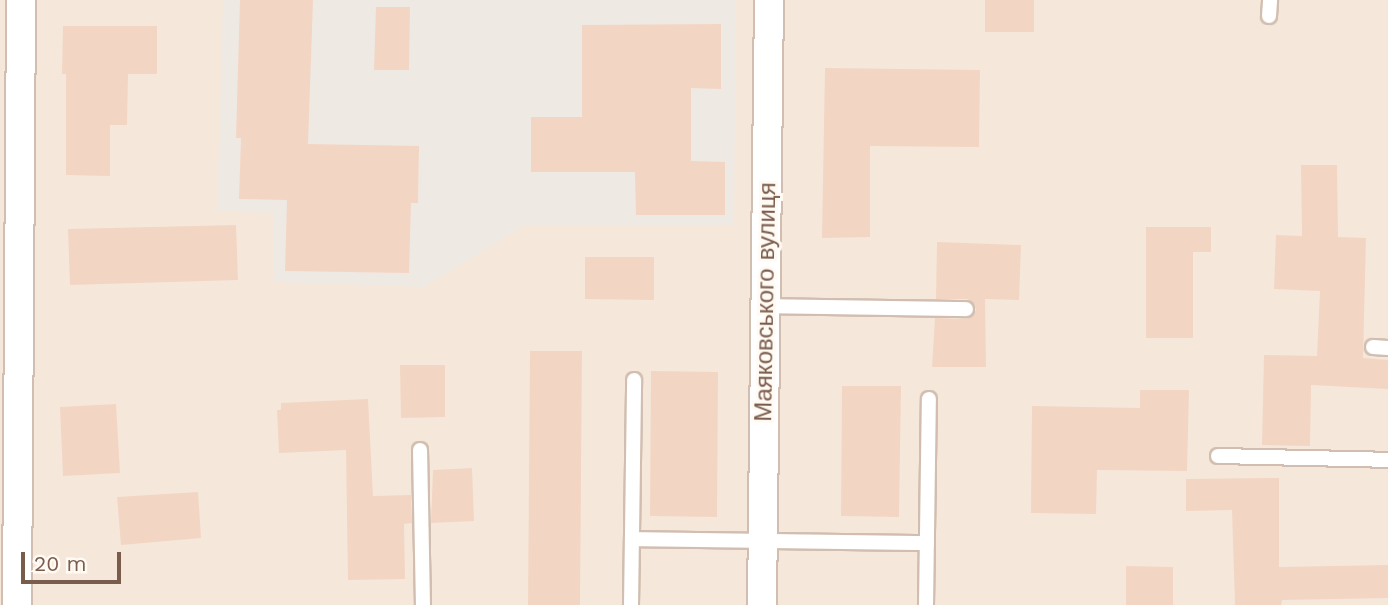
<!DOCTYPE html>
<meta charset="utf-8">
<style>
body{margin:0}
#map{position:relative;width:1388px;height:605px;overflow:hidden;background:#fdf6ec;font-family:"Work Sans",sans-serif}
div>[style]{position:absolute}
.residential>*{inset:0;background:#f5e8da}
.industrial>*{inset:0;background:#efe9e4}
.building>*{inset:0;background:#f3d5c3}
.roads{filter:drop-shadow(2px 0 #d1beb0) drop-shadow(-2px 0 #d1beb0) drop-shadow(0 2px #d1beb0) drop-shadow(0 -2px #d1beb0)}
.service>*{height:14px;margin:-7px;padding:0 7px;transform-origin:7px;border-radius:7px;background:#fff}
.minor>*{height:28px;margin:-14px;padding:0 14px;transform-origin:14px;border-radius:14px;background:#fff}
span{translate:-50% -50%;white-space:nowrap;text-align:center;line-height:1.15;-webkit-text-stroke:6px #fffaf3;paint-order:stroke}
.street-label{font-size:24px;color:#7a5c4d}
.scale{position:absolute;left:21px;top:552px;width:100px;height:32px;box-sizing:border-box;border:4px solid #7a5c4d;border-top:0;padding-left:9px;font-size:21px;line-height:24px;white-space:nowrap;color:#7a5c4d;-webkit-text-stroke:5px #fffaf3;paint-order:stroke}
</style>
<div id="map">
<div class="residential">
<div style="clip-path:polygon(0 0,1388px 0,1388px 605px,0 605px)"></div>
</div>
<div class="industrial">
<div style="clip-path:polygon(223px 0,736px 0,734px 225px,525px 225px,424px 287px,274px 282px,273px 213px,217px 211px)"></div>
</div>
<div class="building">
<div style="clip-path:polygon(240px 0,313px 0,308px 144px,419px 146px,418px 203px,411px 203px,409px 273px,285px 271px,287px 200px,239px 199px,241px 138px,236px 138px)"></div>
<div style="clip-path:polygon(985px 0,1034px 0,1034px 32px,985px 32px)"></div>
<div style="clip-path:polygon(376px 7px,410px 7px,409px 70px,374px 70px)"></div>
<div style="clip-path:polygon(721px 24px,721px 89px,691px 88px,691px 161px,725px 162px,725px 215px,636px 215px,635px 172px,531px 172px,531px 117px,582px 117px,582px 25px)"></div>
<div style="clip-path:polygon(63px 26px,157px 26px,157px 74px,128px 74px,127px 125px,110px 125px,110px 176px,66px 175px,66px 74px,62px 74px)"></div>
<div style="clip-path:polygon(825px 68px,980px 70px,979px 147px,870px 146px,870px 237px,822px 238px)"></div>
<div style="clip-path:polygon(1301px 165px,1337px 165px,1338px 237px,1366px 238px,1363px 358px,1388px 360px,1388px 389px,1311px 385px,1310px 446px,1262px 445px,1264px 355px,1317px 356px,1320px 291px,1274px 289px,1276px 235px,1302px 236px)"></div>
<div style="clip-path:polygon(236px 225px,238px 280px,70px 285px,68px 229px)"></div>
<div style="clip-path:polygon(1146px 227px,1211px 227px,1211px 252px,1193px 252px,1193px 338px,1146px 338px)"></div>
<div style="clip-path:polygon(937px 242px,1021px 245px,1019px 300px,985px 299px,986px 367px,932px 367px,935px 318px,967px 319px,976px 310px,974px 304px,967px 299px,936px 299px)"></div>
<div style="clip-path:polygon(585px 257px,654px 257px,654px 300px,585px 299px)"></div>
<div style="clip-path:polygon(530px 351px,582px 351px,580px 605px,528px 605px)"></div>
<div style="clip-path:polygon(400px 365px,445px 365px,445px 417px,401px 418px)"></div>
<div style="clip-path:polygon(651px 371px,718px 372px,717px 517px,650px 516px)"></div>
<div style="clip-path:polygon(842px 386px,901px 386px,899px 517px,841px 516px)"></div>
<div style="clip-path:polygon(1140px 390px,1189px 390px,1187px 471px,1097px 470px,1096px 514px,1031px 513px,1032px 406px,1140px 408px)"></div>
<div style="clip-path:polygon(368px 399px,373px 496px,411px 495px,412px 523px,404px 524px,405px 579px,348px 580px,346px 450px,279px 453px,277px 410px,281px 410px,281px 403px)"></div>
<div style="clip-path:polygon(116px 404px,120px 473px,63px 476px,60px 407px)"></div>
<div style="clip-path:polygon(472px 468px,474px 521px,431px 523px,433px 470px)"></div>
<div style="clip-path:polygon(1279px 478px,1279px 567px,1388px 565px,1388px 598px,1282px 600px,1281px 605px,1235px 605px,1232px 510px,1186px 511px,1186px 479px)"></div>
<div style="clip-path:polygon(198px 492px,201px 538px,121px 545px,117px 497px)"></div>
<div style="clip-path:polygon(1126px 566px,1173px 567px,1173px 605px,1126px 605px)"></div>
</div>
<div class="roads">
<div class="service">
<div style="left:1269px;top:16px;width:16px;rotate:-86deg"></div>
<div style="left:765px;top:306px;width:201px;rotate:0.9deg"></div>
<div style="left:1373px;top:347px;width:15px;rotate:4deg"></div>
<div style="left:420px;top:450px;width:155px;rotate:88.9deg"></div>
<div style="left:1218px;top:456px;width:170px;rotate:1.3deg"></div>
<div style="left:632px;top:539px;width:295px;rotate:0.8deg"></div>
<div style="left:631px;top:605px;width:225px;rotate:-89.2deg"></div>
<div style="left:926px;top:605px;width:206px;rotate:-89.2deg"></div>
</div>
<div class="minor">
<div style="left:17px;top:605px;width:605px;rotate:-89.62deg"></div>
<div style="left:762px;top:605px;width:605px;rotate:-89.34deg"></div>
</div>
</div>
<div class="street-label">
<span style="left:766px;top:302px;rotate:-89deg">Маяковського вулиця</span>
</div>
<div class="scale">20 m</div>
</div>
